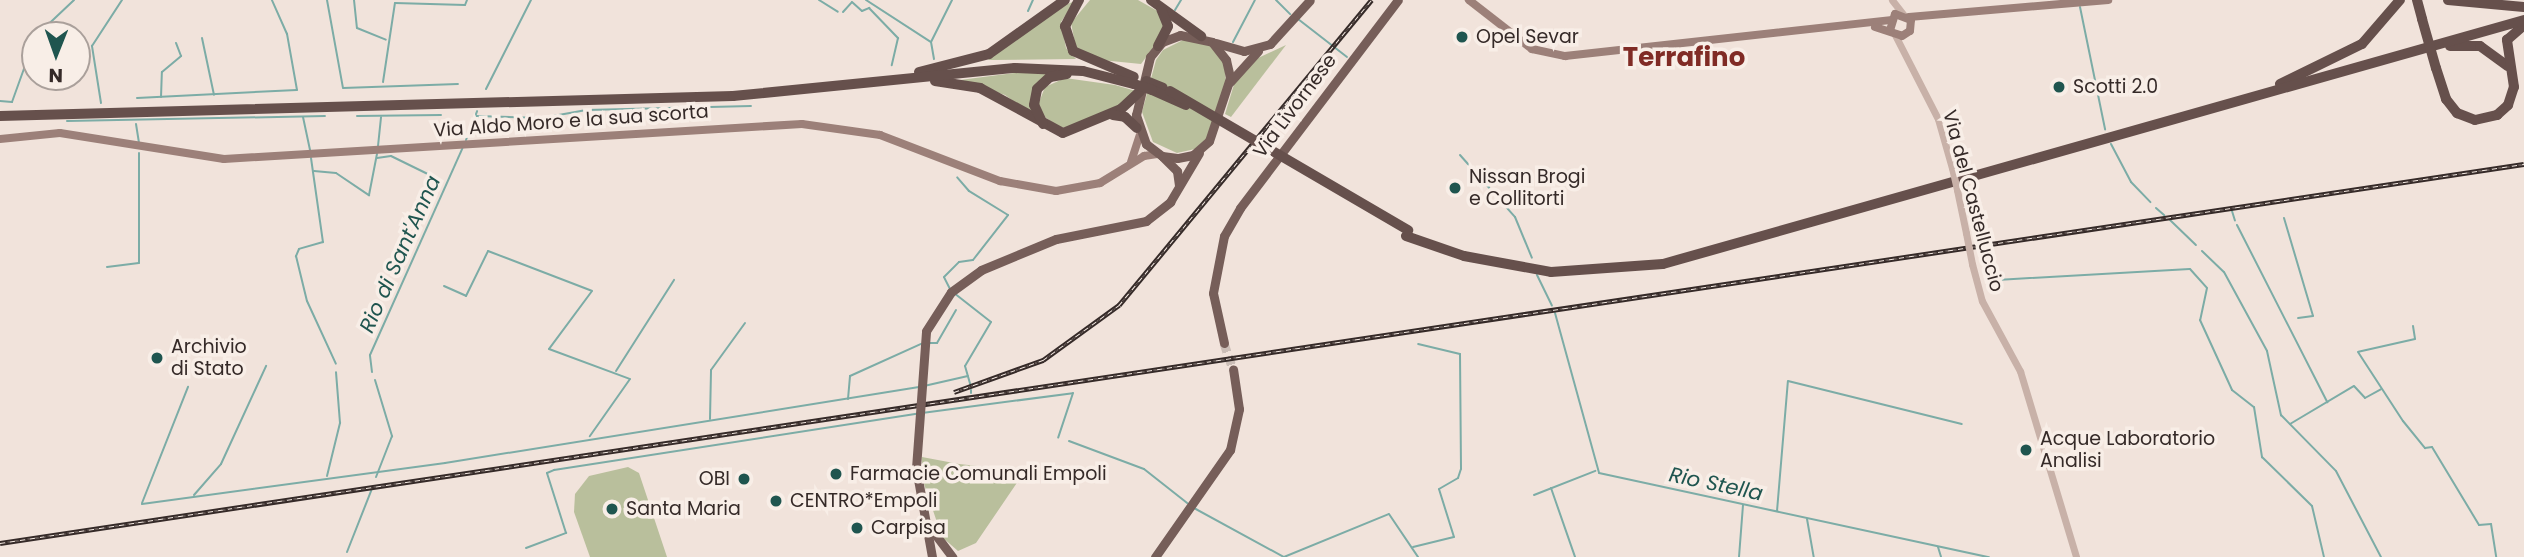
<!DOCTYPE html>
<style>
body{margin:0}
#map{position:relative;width:2524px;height:557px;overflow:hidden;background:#f1e3db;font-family:Poppins,sans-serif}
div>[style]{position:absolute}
.green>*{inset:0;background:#b9bf9c}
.stream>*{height:2px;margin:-1px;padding:0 1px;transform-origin:1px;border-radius:1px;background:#7caca6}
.primary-tunnel>*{height:9px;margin-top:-4.5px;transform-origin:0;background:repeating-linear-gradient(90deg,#cbbeb7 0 9px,transparent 0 13.5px)}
.tertiary>*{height:7px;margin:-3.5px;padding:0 3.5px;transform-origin:3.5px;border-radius:3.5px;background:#c8b1a8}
.secondary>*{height:8px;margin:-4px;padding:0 4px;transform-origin:4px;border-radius:4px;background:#9c8079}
.primary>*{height:9px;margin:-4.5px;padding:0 4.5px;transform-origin:4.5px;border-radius:4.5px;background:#765e59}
.trunk>*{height:10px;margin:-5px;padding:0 5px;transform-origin:5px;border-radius:5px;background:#66504c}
.rail>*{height:4.5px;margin-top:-2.25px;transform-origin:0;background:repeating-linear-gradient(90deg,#f8eee7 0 5px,#352a28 0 10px);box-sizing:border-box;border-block:2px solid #352a28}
.tertiary-bridge>*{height:7px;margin:-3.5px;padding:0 3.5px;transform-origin:3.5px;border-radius:3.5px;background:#c8b1a8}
.primary-bridge>*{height:9px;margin:-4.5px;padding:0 4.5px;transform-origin:4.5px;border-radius:4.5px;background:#765e59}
.trunk-bridge>*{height:10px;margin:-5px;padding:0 5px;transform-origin:5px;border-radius:5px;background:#66504c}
.dots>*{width:19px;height:19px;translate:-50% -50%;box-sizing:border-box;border:4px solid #f8eee7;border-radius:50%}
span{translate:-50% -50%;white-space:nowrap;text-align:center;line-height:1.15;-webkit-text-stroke:7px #f8eee7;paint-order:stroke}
.poi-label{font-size:19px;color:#352a28}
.left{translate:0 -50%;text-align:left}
.right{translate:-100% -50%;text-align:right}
.street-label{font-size:19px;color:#352a28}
.water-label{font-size:21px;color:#1f554f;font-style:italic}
.district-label{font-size:26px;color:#802b25;font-weight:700}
.north{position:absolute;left:21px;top:21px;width:70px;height:70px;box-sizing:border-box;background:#f8eee7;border:2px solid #aaa09b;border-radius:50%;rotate:181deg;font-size:19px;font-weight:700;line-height:28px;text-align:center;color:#352a28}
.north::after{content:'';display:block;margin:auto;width:24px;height:32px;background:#1f554f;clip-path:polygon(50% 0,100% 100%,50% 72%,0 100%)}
</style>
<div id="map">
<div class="green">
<div style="clip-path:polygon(1090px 0,1138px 0,1161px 13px,1166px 24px,1161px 37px,1141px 64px,1091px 59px,1076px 48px,1071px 23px)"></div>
<div style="clip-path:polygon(1075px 1px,1061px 22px,1066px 48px,1076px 59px,988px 60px,1050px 11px)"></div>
<div style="clip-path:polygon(1185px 39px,1211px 46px,1224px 62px,1226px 81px,1207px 138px,1195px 149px,1177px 153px,1153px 142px,1142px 112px,1156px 60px,1163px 50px)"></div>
<div style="clip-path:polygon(1286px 45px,1231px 117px,1225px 114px,1236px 78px,1258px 58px)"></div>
<div style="clip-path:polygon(1014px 73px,1051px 73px,1033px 88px,1034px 116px,1005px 95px,960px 80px)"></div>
<div style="clip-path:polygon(1065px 78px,1115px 85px,1136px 91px,1131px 100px,1069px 128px,1059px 127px,1042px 115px,1038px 105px,1045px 87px)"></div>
<div style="clip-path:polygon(922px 457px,959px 464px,1025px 471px,976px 543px,958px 551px,942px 537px,922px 478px)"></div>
<div style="clip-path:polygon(628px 467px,639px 473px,667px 557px,590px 557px,574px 512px,575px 494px,589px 476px)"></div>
</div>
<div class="stream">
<div style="left:327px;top:0;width:89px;rotate:79.7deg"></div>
<div style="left:343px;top:88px;width:115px;rotate:-2deg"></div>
<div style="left:354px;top:0;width:28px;rotate:84deg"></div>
<div style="left:357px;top:28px;width:31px;rotate:22deg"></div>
<div style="left:819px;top:0;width:22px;rotate:32deg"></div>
<div style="left:866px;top:0;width:77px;rotate:32.9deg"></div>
<div style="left:1276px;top:0;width:20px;rotate:45deg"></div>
<div style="left:2080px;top:7px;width:125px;rotate:78.4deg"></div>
<div style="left:1175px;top:10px;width:12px;rotate:-59deg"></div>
<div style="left:1028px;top:11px;width:12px;rotate:-66deg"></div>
<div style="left:843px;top:12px;width:13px;rotate:-48deg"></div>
<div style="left:852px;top:2px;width:13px;rotate:42deg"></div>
<div style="left:862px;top:11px;width:8px;rotate:-23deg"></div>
<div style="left:869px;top:8px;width:42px;rotate:46deg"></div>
<div style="left:898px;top:38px;width:28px;rotate:103deg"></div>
<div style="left:1298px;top:19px;width:62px;rotate:37.8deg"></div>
<div style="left:37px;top:35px;width:51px;rotate:-43.4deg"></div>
<div style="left:202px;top:38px;width:58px;rotate:78.1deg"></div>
<div style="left:1233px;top:42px;width:47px;rotate:-62.4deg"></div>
<div style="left:934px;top:59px;width:17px;rotate:-100deg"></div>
<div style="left:931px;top:42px;width:47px;rotate:-63.4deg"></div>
<div style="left:383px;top:82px;width:80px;rotate:-81.4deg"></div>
<div style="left:395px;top:3px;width:70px;rotate:1.6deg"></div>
<div style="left:465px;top:5px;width:5px;rotate:-68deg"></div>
<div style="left:486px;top:89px;width:100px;rotate:-63.2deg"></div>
<div style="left:161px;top:97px;width:25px;rotate:-88deg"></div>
<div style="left:162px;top:72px;width:25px;rotate:-40deg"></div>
<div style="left:181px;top:56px;width:14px;rotate:-111deg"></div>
<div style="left:137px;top:98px;width:160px;rotate:-2.9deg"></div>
<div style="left:297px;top:90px;width:57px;rotate:-100.1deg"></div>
<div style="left:287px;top:34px;width:37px;rotate:-114deg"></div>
<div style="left:0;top:101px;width:12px;rotate:5deg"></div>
<div style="left:12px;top:102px;width:68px;rotate:-70.2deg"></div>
<div style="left:101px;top:103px;width:58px;rotate:-99deg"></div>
<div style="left:92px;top:46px;width:55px;rotate:-56.9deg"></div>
<div style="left:357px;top:116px;width:84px;rotate:-0.7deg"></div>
<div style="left:476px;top:116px;width:66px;rotate:1.7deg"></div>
<div style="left:542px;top:118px;width:45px;rotate:-10.3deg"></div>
<div style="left:586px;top:110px;width:165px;rotate:-1.4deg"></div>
<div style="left:303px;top:117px;width:34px;rotate:78deg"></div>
<div style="left:67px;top:121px;width:258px;rotate:-1.1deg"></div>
<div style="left:136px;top:124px;width:19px;rotate:81deg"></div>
<div style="left:466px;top:140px;width:31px;rotate:-69deg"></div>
<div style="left:2111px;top:144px;width:43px;rotate:62.2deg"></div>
<div style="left:2131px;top:182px;width:28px;rotate:46deg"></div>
<div style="left:378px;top:146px;width:29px;rotate:-84deg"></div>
<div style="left:1460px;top:155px;width:83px;rotate:48.4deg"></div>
<div style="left:1515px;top:217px;width:44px;rotate:67.5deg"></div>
<div style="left:311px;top:158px;width:85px;rotate:81.9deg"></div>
<div style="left:323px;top:242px;width:25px;rotate:164deg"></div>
<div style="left:299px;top:249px;width:8px;rotate:113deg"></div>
<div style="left:296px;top:256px;width:46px;rotate:76.3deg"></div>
<div style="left:307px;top:301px;width:69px;rotate:65.3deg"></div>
<div style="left:377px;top:158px;width:14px;rotate:-8deg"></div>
<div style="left:391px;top:156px;width:50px;rotate:26.1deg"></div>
<div style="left:314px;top:171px;width:22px;rotate:5deg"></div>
<div style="left:336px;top:173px;width:40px;rotate:34deg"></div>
<div style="left:369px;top:195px;width:42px;rotate:-79deg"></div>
<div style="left:2156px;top:208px;width:11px;rotate:41deg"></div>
<div style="left:2232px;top:211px;width:10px;rotate:73deg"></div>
<div style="left:2284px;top:218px;width:102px;rotate:73.5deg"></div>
<div style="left:2313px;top:316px;width:15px;rotate:172deg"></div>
<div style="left:2170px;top:220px;width:36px;rotate:44deg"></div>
<div style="left:2237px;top:225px;width:199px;rotate:63deg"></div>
<div style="left:2202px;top:251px;width:30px;rotate:44deg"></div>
<div style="left:2224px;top:272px;width:90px;rotate:61.4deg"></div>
<div style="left:2267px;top:351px;width:66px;rotate:77.7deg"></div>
<div style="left:2281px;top:415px;width:78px;rotate:45.5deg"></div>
<div style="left:2336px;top:471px;width:97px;rotate:62.4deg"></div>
<div style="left:107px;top:267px;width:32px;rotate:-7deg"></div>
<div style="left:139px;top:263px;width:110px;rotate:-90deg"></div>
<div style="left:1537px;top:275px;width:34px;rotate:64deg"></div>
<div style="left:1997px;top:280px;width:193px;rotate:-3.3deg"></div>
<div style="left:2190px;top:269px;width:25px;rotate:48deg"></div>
<div style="left:2207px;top:288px;width:33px;rotate:102deg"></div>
<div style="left:2200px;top:320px;width:77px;rotate:65.4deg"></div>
<div style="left:2232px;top:390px;width:28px;rotate:38deg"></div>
<div style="left:2254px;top:407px;width:51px;rotate:80.9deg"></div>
<div style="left:2262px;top:457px;width:70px;rotate:44.4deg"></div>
<div style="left:2312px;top:506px;width:52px;rotate:76.8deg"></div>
<div style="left:444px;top:286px;width:24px;rotate:24deg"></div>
<div style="left:466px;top:296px;width:50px;rotate:-63.9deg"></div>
<div style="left:488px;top:251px;width:111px;rotate:21deg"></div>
<div style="left:592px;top:291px;width:72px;rotate:126.6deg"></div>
<div style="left:549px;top:349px;width:86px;rotate:20.3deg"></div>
<div style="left:630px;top:379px;width:70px;rotate:125.1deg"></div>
<div style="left:950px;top:289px;width:13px;rotate:-117deg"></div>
<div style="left:944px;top:277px;width:21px;rotate:-45deg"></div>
<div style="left:959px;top:262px;width:14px;rotate:-8deg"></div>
<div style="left:973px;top:260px;width:57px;rotate:-52.1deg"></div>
<div style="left:1008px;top:215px;width:46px;rotate:-148.4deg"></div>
<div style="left:969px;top:191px;width:18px;rotate:-131deg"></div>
<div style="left:954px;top:293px;width:47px;rotate:38.1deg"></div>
<div style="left:991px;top:322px;width:51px;rotate:120.6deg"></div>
<div style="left:965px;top:366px;width:19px;rotate:74deg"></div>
<div style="left:1555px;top:313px;width:166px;rotate:74.6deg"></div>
<div style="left:1599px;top:473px;width:399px;rotate:12.2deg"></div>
<div style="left:2413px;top:326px;width:13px;rotate:81deg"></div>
<div style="left:2415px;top:339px;width:58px;rotate:167.2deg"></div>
<div style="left:2358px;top:352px;width:82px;rotate:56.9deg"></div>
<div style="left:2403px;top:421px;width:35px;rotate:51deg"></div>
<div style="left:2425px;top:448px;width:7px;rotate:-8deg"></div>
<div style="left:2432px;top:447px;width:91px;rotate:58.9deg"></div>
<div style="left:2479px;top:525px;width:12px;rotate:-5deg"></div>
<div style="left:2491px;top:524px;width:33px;rotate:81deg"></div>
<div style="left:930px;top:343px;width:7px"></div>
<div style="left:937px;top:343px;width:38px;rotate:-60deg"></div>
<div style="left:616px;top:371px;width:108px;rotate:-57.5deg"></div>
<div style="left:372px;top:372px;width:17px;rotate:-97deg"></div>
<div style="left:370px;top:355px;width:226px;rotate:-65.9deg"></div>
<div style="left:375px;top:380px;width:59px;rotate:73.1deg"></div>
<div style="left:392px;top:436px;width:44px;rotate:111.3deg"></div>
<div style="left:924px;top:386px;width:45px;rotate:-12.8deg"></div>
<div style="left:971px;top:390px;width:3px;rotate:90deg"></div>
<div style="left:848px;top:399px;width:23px;rotate:-85deg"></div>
<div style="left:850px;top:376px;width:78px;rotate:-24.3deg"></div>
<div style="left:922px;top:413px;width:152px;rotate:-7.5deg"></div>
<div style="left:1073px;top:393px;width:47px;rotate:108.4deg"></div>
<div style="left:710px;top:419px;width:49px;rotate:-88.8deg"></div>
<div style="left:711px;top:370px;width:58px;rotate:-54.1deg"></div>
<div style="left:2290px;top:424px;width:74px;rotate:-30.7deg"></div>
<div style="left:2354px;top:386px;width:16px;rotate:47deg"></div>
<div style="left:2365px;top:398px;width:18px;rotate:-29deg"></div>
<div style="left:1069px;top:441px;width:80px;rotate:20.5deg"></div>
<div style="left:1144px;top:469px;width:55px;rotate:38.3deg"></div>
<div style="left:327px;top:476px;width:55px;rotate:-76.2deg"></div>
<div style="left:340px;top:423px;width:51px;rotate:-94.5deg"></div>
<div style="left:1551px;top:488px;width:73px;rotate:70.8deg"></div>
<div style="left:194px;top:495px;width:41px;rotate:-48.9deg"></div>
<div style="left:221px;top:464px;width:108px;rotate:-65.3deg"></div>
<div style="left:1534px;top:495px;width:66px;rotate:-21.5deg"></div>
<div style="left:142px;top:503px;width:125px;rotate:-68.4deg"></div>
<div style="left:142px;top:504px;width:306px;rotate:-7.7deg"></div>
<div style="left:445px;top:463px;width:480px;rotate:-9.1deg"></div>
<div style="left:1194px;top:508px;width:102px;rotate:28.6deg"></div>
<div style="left:1284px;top:557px;width:113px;rotate:-22.3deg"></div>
<div style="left:1389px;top:514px;width:52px;rotate:56deg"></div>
<div style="left:1777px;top:511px;width:130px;rotate:-85.2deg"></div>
<div style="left:1788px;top:381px;width:179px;rotate:13.9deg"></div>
<div style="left:1807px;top:519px;width:39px;rotate:80deg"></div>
<div style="left:1413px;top:547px;width:42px;rotate:-13.7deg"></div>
<div style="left:1454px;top:537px;width:50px;rotate:-107.4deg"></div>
<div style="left:1439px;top:489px;width:22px;rotate:-30deg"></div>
<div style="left:1458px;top:478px;width:9px;rotate:-72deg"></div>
<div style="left:1461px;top:469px;width:115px;rotate:-90.5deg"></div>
<div style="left:1460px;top:354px;width:43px;rotate:-166.6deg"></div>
<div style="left:1938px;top:547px;width:10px;rotate:73deg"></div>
<div style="left:526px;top:548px;width:43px;rotate:-20.6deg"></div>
<div style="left:566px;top:533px;width:63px;rotate:-107.6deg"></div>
<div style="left:547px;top:473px;width:8px;rotate:-23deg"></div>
<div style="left:554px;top:470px;width:367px;rotate:-8.8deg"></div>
<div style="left:347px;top:552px;width:66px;rotate:-68.5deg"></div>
<div style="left:1739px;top:557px;width:52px;rotate:-85.6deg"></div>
</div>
<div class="primary-tunnel">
<div style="left:1224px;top:343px;width:28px;rotate:71deg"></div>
</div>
<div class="tertiary">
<div style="left:1892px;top:0;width:18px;rotate:52deg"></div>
<div style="left:1895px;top:35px;width:94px;rotate:62.9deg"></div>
<div style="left:1938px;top:119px;width:51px;rotate:74.1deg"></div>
<div style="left:1957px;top:190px;width:44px;rotate:78.2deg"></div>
<div style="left:1972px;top:264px;width:38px;rotate:75deg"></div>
<div style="left:1982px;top:301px;width:80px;rotate:61.5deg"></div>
<div style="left:2020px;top:371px;width:194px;rotate:73.2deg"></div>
</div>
<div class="secondary">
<div style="left:1469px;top:0;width:80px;rotate:37.9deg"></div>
<div style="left:1532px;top:49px;width:34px;rotate:12deg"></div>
<div style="left:1565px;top:56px;width:327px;rotate:-6.3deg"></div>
<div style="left:1909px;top:17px;width:200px;rotate:-4.9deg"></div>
<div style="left:1875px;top:27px;width:28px;rotate:18deg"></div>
<div style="left:1902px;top:36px;width:9px;rotate:-32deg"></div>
<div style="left:1910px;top:31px;width:11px;rotate:-85deg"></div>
<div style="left:1911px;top:20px;width:17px;rotate:-159deg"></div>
<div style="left:1895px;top:14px;width:17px;rotate:107deg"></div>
<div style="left:0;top:139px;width:60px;rotate:-5.7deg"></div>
<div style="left:60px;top:133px;width:166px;rotate:9deg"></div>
<div style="left:224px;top:159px;width:579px;rotate:-3.47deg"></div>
<div style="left:802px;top:124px;width:79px;rotate:8deg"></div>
<div style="left:880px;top:135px;width:129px;rotate:21deg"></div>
<div style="left:1000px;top:181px;width:57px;rotate:10.1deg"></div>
<div style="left:1056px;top:191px;width:45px;rotate:-10.3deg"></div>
<div style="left:1100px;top:183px;width:52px;rotate:-31.5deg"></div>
<div style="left:1144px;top:156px;width:15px;rotate:-8deg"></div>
<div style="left:1131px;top:162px;width:28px;rotate:-72deg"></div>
</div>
<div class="primary">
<div style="left:1180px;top:35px;width:33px;rotate:12deg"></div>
<div style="left:1212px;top:42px;width:23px;rotate:52deg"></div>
<div style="left:1226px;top:60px;width:18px;rotate:77deg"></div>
<div style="left:1230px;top:78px;width:66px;rotate:108.4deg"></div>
<div style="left:1209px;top:141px;width:21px;rotate:139deg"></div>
<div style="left:1193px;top:155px;width:16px;rotate:169deg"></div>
<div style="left:1177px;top:158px;width:15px;rotate:-172deg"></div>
<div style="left:1162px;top:156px;width:20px;rotate:-143deg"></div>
<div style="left:1146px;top:144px;width:31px;rotate:-109deg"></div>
<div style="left:1136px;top:115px;width:60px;rotate:-76.4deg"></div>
<div style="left:1150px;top:57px;width:19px;rotate:-51deg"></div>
<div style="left:1162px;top:42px;width:19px;rotate:-21deg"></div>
<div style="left:1216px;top:43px;width:29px;rotate:16deg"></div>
<div style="left:1244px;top:51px;width:27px;rotate:-15deg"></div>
<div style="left:1270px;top:44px;width:59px;rotate:-47.7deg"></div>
<div style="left:1230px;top:82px;width:42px;rotate:-47.9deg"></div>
<div style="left:1163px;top:157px;width:20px;rotate:45deg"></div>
<div style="left:1177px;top:171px;width:14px;rotate:82deg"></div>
<div style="left:981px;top:270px;width:81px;rotate:-22.5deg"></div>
<div style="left:1056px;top:239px;width:92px;rotate:-11.3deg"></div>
<div style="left:1146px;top:221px;width:31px;rotate:-38deg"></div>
<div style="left:1170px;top:202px;width:57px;rotate:-59.4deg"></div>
<div style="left:1224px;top:343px;width:51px;rotate:-102.4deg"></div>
<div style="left:1213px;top:293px;width:58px;rotate:-79.1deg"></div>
<div style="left:1224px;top:236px;width:32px;rotate:-60deg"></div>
<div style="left:1240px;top:208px;width:261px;rotate:-52.8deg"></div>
<div style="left:916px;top:468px;width:90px;rotate:79.8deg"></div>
<div style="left:932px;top:530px;width:34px;rotate:53deg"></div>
<div style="left:1155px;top:557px;width:131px;rotate:-55deg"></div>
<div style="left:1230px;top:450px;width:42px;rotate:-77.6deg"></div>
<div style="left:1239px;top:409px;width:40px;rotate:-98.5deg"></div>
</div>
<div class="trunk">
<div style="left:1079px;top:0;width:30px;rotate:118deg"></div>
<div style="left:1065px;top:26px;width:26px;rotate:72deg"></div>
<div style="left:1073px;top:51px;width:66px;rotate:23.1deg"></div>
<div style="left:1151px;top:0;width:62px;rotate:35.8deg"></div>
<div style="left:2417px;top:0;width:20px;rotate:75deg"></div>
<div style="left:2448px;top:0;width:76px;rotate:5.3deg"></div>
<div style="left:1158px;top:46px;width:22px;rotate:-63deg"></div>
<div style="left:1168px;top:26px;width:18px;rotate:-112deg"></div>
<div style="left:2450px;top:46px;width:30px"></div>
<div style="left:2480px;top:46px;width:34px;rotate:36deg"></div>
<div style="left:2436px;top:68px;width:33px;rotate:72deg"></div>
<div style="left:2446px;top:99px;width:18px;rotate:52deg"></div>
<div style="left:2457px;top:113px;width:19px;rotate:21deg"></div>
<div style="left:2475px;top:120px;width:23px;rotate:-13deg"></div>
<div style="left:2497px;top:115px;width:15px;rotate:-42deg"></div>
<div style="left:2508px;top:105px;width:19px;rotate:-72deg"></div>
<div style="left:2514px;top:87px;width:48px;rotate:-98.5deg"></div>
<div style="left:2507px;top:40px;width:23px;rotate:-41deg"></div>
<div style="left:919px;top:72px;width:72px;rotate:-14.4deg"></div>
<div style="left:989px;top:54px;width:93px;rotate:-35.4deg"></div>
<div style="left:935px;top:81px;width:46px;rotate:8.8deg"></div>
<div style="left:980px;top:88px;width:94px;rotate:28.5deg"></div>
<div style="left:1063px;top:133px;width:63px;rotate:-22.5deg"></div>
<div style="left:1121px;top:109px;width:26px;rotate:-43deg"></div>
<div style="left:1146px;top:81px;width:18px;rotate:22deg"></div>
<div style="left:2280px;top:84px;width:91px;rotate:-26deg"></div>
<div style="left:2362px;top:44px;width:58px;rotate:-49.2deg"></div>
<div style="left:1152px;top:90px;width:37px;rotate:24deg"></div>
<div style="left:1113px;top:115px;width:12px;rotate:9deg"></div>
<div style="left:1125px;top:117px;width:16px;rotate:43deg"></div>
<div style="left:0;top:116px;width:733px;rotate:-1.56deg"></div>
<div style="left:733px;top:96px;width:283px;rotate:-5.7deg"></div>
<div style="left:1015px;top:68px;width:68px;rotate:2.5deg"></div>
<div style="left:1083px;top:71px;width:53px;rotate:14.3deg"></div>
<div style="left:1043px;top:124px;width:21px;rotate:-115deg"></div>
<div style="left:1034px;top:105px;width:16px;rotate:-79deg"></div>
<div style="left:1037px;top:89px;width:18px;rotate:-43deg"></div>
<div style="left:1050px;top:77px;width:17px;rotate:-10deg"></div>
<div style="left:1406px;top:236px;width:61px;rotate:19deg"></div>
<div style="left:1464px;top:256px;width:88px;rotate:10.4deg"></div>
<div style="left:1551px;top:272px;width:112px;rotate:-4.1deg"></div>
<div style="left:1663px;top:264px;width:895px;rotate:-15.82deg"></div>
</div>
<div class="rail">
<div style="left:954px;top:392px;width:95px;rotate:-19.8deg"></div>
<div style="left:1043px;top:360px;width:94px;rotate:-35.9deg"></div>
<div style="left:1119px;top:305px;width:396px;rotate:-50.4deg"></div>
<div style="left:0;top:543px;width:2552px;rotate:-8.54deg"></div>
</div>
<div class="tertiary-bridge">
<div style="left:1952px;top:168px;width:23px;rotate:77deg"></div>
<div style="left:1966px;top:233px;width:32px;rotate:79deg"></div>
</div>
<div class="primary-bridge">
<div style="left:916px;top:468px;width:137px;rotate:-85.8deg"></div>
<div style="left:926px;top:331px;width:46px;rotate:-57.3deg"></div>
<div style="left:951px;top:292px;width:37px;rotate:-36deg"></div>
</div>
<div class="trunk-bridge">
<div style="left:2422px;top:19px;width:51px;rotate:74.1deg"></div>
<div style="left:1134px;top:84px;width:19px;rotate:18deg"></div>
<div style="left:1170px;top:91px;width:276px;rotate:30.3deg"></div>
</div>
<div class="dots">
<div style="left:1462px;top:37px;background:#1f554f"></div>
<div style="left:2059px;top:87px;background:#1f554f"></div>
<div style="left:1455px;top:188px;background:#1f554f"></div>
<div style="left:157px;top:358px;background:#1f554f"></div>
<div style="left:2026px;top:450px;background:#1f554f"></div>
<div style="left:836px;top:474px;background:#1f554f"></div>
<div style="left:744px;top:479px;background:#1f554f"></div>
<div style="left:776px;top:501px;background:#1f554f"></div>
<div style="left:612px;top:509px;background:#1f554f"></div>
<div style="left:857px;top:528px;background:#1f554f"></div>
</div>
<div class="poi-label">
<span class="left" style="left:1476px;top:37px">Opel Sevar</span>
<span class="left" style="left:2073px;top:87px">Scotti 2.0</span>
<span class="left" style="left:1469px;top:188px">Nissan Brogi<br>e Collitorti</span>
<span class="left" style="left:171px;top:358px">Archivio<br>di Stato</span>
<span class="left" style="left:2040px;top:450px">Acque Laboratorio<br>Analisi</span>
<span class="left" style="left:850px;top:474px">Farmacie Comunali Empoli</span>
<span class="right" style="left:730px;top:479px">OBI</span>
<span class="left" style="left:790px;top:501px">CENTRO*Empoli</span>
<span class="left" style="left:626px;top:509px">Santa Maria</span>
<span class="left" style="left:871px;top:528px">Carpisa</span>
</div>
<div class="street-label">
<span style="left:1295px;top:106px;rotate:-53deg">Via Livornese</span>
<span style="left:571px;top:121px;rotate:-4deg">Via Aldo Moro e la sua scorta</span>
<span style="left:1973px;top:201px;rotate:75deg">Via del Castelluccio</span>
</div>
<div class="water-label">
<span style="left:400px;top:254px;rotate:-66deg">Rio di Sant'Anna</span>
<span style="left:1716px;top:484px;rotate:12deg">Rio Stella</span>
</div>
<div class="district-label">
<span style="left:1684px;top:58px">Terrafino</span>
</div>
<div class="north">N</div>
</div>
